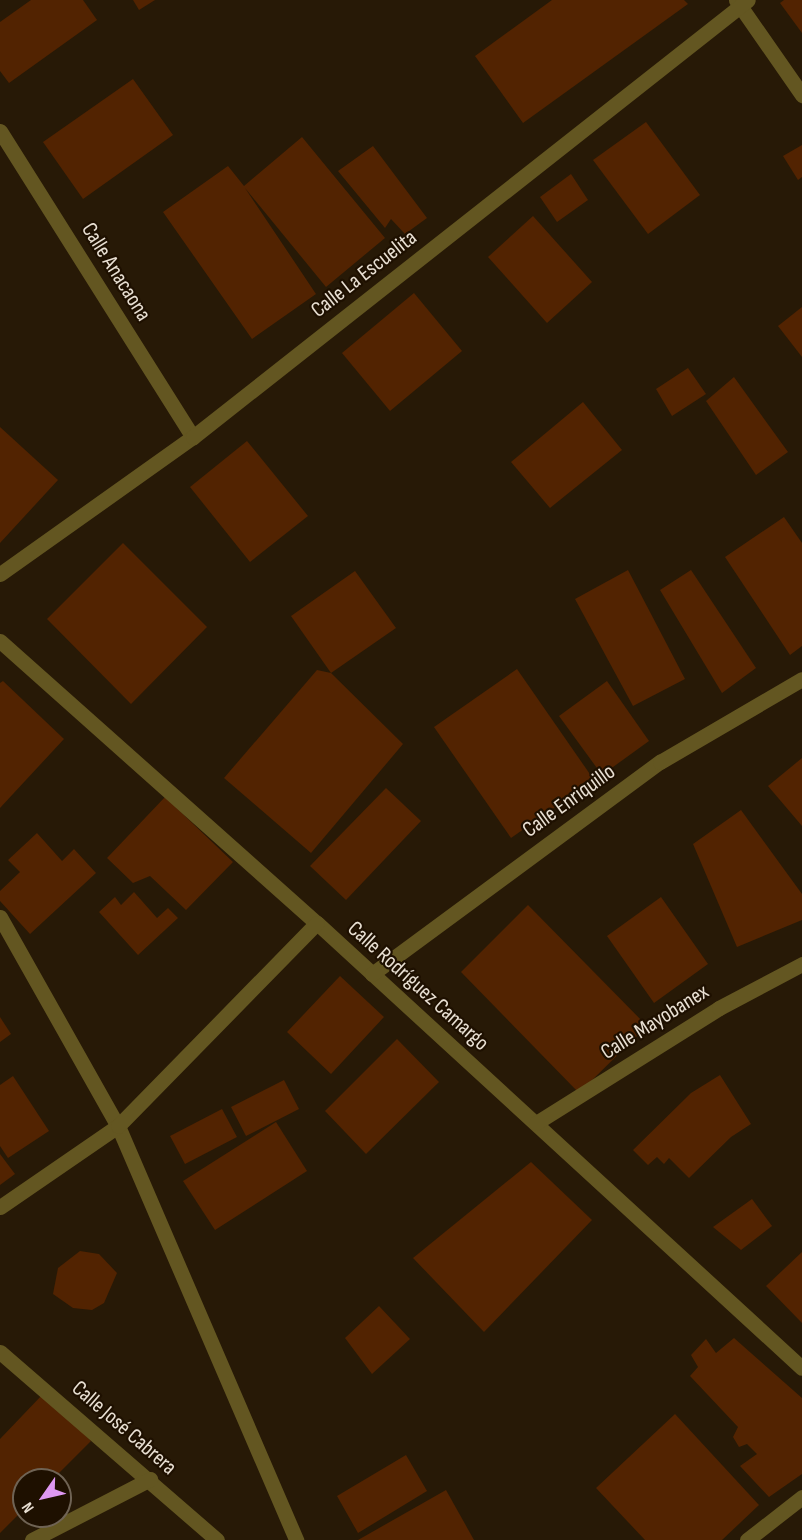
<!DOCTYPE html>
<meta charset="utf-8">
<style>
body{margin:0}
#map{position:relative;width:802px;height:1540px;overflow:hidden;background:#271906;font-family:"Sofia Sans Condensed",sans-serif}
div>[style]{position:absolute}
.building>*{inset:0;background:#522301}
.street>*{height:15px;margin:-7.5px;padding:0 7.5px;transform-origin:7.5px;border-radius:7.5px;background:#635621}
span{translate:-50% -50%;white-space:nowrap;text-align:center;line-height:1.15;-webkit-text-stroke:4.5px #1e1000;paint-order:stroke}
.street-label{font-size:22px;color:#e9e0d3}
.north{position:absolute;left:12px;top:1468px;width:60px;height:60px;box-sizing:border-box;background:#1e1000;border:2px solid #6f6354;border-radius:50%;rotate:236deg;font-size:16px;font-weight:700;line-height:24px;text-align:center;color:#e9e0d3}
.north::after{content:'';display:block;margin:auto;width:21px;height:27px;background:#de98f2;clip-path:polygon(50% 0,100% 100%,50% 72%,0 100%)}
</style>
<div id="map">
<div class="building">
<div style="clip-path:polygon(31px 0,83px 0,97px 20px,9px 83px,0 71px,0 22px)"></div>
<div style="clip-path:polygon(133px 0,155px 0,139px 10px)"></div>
<div style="clip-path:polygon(552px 0,684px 0,688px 4px,523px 123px,475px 56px)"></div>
<div style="clip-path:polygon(784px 0,802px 0,802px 33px,780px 3px)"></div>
<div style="clip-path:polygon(133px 79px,173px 135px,83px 199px,43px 142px)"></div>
<div style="clip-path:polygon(646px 122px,700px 195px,648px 234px,593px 160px)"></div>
<div style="clip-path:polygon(302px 137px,385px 238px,326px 287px,245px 188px,316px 294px,252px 339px,163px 212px,228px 166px,244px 186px)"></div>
<div style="clip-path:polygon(802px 145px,802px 177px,798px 180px,783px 156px)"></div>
<div style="clip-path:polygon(373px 146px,427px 218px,405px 234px,391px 219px,385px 228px,338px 171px)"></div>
<div style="clip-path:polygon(571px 174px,588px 200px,557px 222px,540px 197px)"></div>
<div style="clip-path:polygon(533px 216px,592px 282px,547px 323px,488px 257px)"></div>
<div style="clip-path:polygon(414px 293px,462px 351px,390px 411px,342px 353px)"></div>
<div style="clip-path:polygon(802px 307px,802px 357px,778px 326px)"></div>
<div style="clip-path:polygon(688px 368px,706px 394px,672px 416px,656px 389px)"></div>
<div style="clip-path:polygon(734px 377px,788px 452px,756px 475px,706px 401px)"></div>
<div style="clip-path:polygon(583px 402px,622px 450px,550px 508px,511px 462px)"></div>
<div style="clip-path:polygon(0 427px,58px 480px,0 543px)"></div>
<div style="clip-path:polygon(247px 441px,308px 516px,250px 562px,190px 487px)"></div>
<div style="clip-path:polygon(784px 517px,802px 543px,802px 646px,790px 655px,725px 557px)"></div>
<div style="clip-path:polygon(123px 543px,207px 627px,131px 704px,47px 619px)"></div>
<div style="clip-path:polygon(628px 570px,685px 679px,633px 706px,575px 599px)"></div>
<div style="clip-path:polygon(691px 570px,756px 668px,722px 693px,660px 590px)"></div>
<div style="clip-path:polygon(355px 571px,396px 628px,331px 673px,291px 616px)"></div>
<div style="clip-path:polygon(517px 669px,594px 780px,511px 838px,434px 727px)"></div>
<div style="clip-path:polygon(317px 670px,331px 673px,403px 744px,311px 853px,224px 778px)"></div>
<div style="clip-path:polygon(3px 681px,64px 739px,0 808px,0 683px)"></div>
<div style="clip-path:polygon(607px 681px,649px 741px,602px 775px,559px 716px)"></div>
<div style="clip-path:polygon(802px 758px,802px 826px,768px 786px)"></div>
<div style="clip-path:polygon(386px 788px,421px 821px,346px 900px,310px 866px)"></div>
<div style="clip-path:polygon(165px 797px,233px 862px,186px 910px,150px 876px,133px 883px,107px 858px)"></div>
<div style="clip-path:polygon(741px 810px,802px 894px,802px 920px,737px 947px,693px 844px)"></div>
<div style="clip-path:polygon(37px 833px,62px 861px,74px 849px,96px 873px,30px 934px,0 901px,0 891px,20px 872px,8px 860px)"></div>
<div style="clip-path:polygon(134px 892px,157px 918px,168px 908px,178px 918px,138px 955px,99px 912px,115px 897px,121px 905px)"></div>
<div style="clip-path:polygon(661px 897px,708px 964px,654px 1003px,607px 936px)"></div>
<div style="clip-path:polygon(528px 905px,647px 1026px,579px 1093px,461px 972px)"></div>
<div style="clip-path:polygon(340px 976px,384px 1017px,331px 1074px,287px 1032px)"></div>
<div style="clip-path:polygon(0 1017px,11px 1034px,0 1042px)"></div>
<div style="clip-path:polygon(397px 1039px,439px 1082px,366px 1154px,325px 1111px)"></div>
<div style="clip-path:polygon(720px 1075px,751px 1124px,731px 1137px,689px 1178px,669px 1158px,664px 1164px,657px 1157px,648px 1165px,633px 1150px,691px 1093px)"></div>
<div style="clip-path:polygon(13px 1076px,49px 1131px,8px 1158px,0 1146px,0 1085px)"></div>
<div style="clip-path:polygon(284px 1080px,299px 1109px,246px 1136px,231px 1107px)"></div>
<div style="clip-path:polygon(222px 1109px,237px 1137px,185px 1164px,170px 1136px)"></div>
<div style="clip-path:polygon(276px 1122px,307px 1171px,215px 1230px,183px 1181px)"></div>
<div style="clip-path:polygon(0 1154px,15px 1174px,0 1185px)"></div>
<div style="clip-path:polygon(531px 1162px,592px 1220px,484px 1332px,413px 1258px)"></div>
<div style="clip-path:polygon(752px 1199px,772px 1226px,741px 1250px,713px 1227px)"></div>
<div style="clip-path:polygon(80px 1251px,99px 1254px,117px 1273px,104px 1303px,92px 1310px,73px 1308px,53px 1294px,58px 1268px)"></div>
<div style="clip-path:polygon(802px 1252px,802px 1323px,766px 1286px)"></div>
<div style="clip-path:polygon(379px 1306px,410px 1339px,372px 1374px,345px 1338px)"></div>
<div style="clip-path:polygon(734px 1338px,802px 1398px,802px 1474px,769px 1497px,740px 1466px,757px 1454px,747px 1444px,739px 1447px,733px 1437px,738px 1427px,690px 1376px,698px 1367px,691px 1355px,706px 1339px,716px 1353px)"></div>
<div style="clip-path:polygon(43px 1394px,91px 1441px,52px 1480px,24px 1480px,24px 1509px,0 1533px,0 1439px)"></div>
<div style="clip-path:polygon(675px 1414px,759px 1505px,722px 1540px,645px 1540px,596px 1488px)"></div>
<div style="clip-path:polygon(406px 1455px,427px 1491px,358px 1533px,337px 1496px)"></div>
<div style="clip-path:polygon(446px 1490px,474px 1540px,358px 1540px)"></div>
</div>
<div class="street">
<div style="left:736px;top:0;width:116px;rotate:55.2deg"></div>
<div style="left:0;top:131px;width:362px;rotate:57.8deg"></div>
<div style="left:0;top:574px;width:237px;rotate:-35.4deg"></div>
<div style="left:193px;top:437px;width:706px;rotate:-38.22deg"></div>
<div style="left:0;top:641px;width:424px;rotate:41.7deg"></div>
<div style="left:317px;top:923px;width:658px;rotate:42.54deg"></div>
<div style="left:0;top:917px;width:240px;rotate:60.6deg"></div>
<div style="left:118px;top:1126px;width:451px;rotate:66.7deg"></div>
<div style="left:372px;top:974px;width:358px;rotate:-36.4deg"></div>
<div style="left:660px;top:762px;width:164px;rotate:-30.3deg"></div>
<div style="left:536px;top:1123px;width:216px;rotate:-32.1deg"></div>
<div style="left:719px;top:1008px;width:94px;rotate:-27.9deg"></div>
<div style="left:0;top:1207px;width:143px;rotate:-34.5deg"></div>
<div style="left:118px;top:1126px;width:284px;rotate:-45.6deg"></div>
<div style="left:0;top:1352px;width:287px;rotate:40.9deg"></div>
<div style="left:32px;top:1540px;width:133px;rotate:-27.3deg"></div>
<div style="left:747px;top:1540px;width:70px;rotate:-38deg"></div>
</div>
<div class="street-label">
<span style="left:116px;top:272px;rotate:58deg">Calle Anacaona</span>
<span style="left:364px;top:274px;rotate:-38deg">Calle La Escuelita</span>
<span style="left:569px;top:801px;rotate:-36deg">Calle Enriquillo</span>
<span style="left:418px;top:986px;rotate:42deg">Calle Rodríguez Camargo</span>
<span style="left:655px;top:1022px;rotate:-32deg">Calle Mayobanex</span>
<span style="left:124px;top:1428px;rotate:41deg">Calle José Cabrera</span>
</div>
<div class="north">N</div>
</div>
